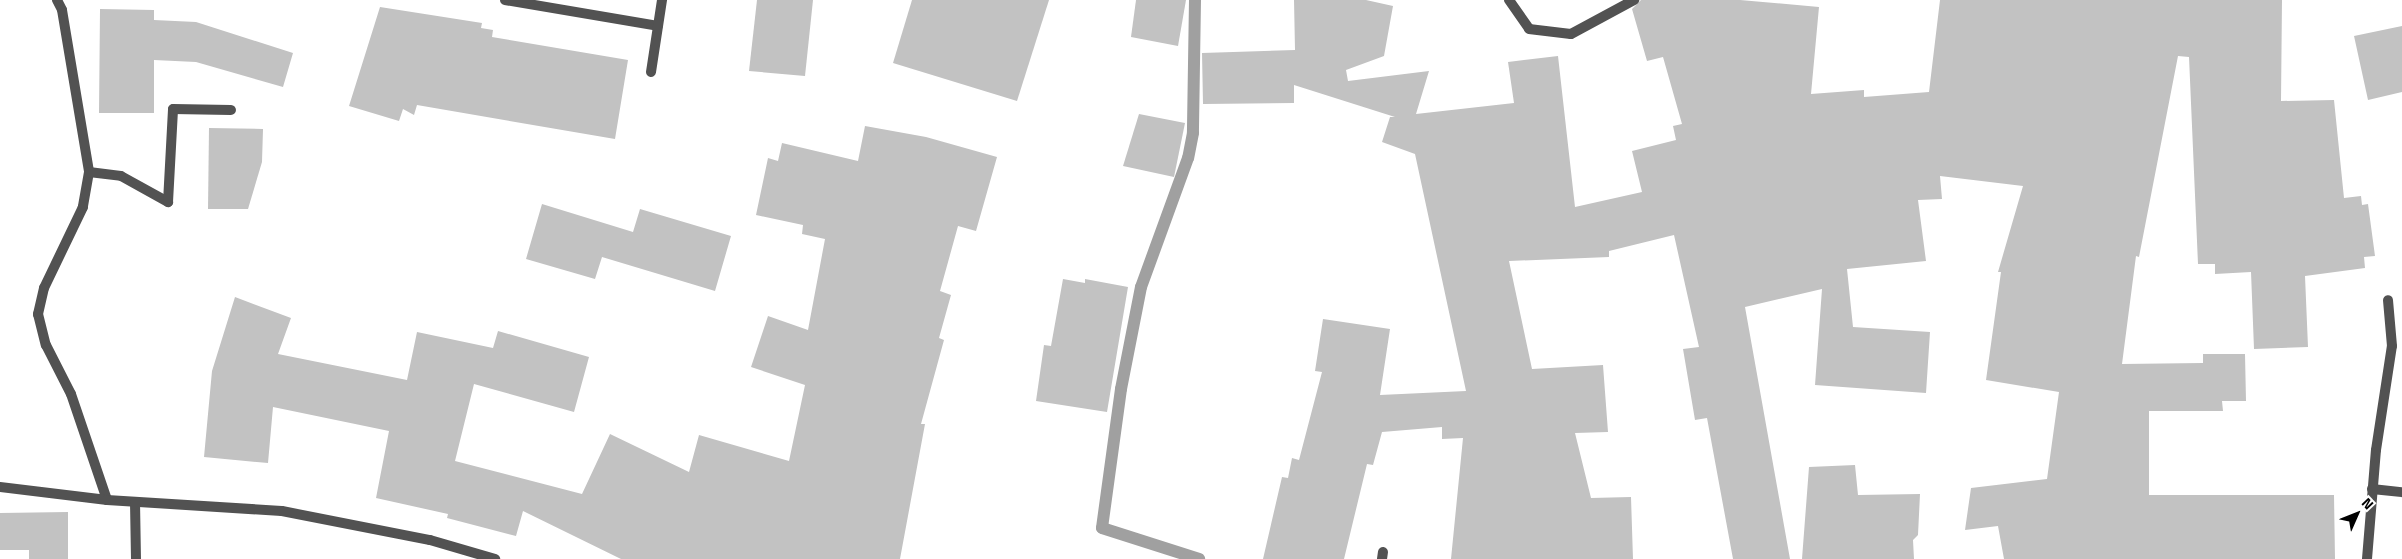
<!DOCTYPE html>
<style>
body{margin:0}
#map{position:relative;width:2402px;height:559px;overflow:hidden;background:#fff;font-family:"Titillium Web",sans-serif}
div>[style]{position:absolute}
.stream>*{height:12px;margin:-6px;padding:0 6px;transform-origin:6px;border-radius:6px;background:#a0a0a0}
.building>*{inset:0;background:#c2c2c2}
.minor>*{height:10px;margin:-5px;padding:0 5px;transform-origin:5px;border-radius:5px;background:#525252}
span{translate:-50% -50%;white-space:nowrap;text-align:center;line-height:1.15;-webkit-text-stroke:4px #fff;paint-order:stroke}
.north{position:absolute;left:2332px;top:489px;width:50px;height:50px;-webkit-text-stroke:4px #fff;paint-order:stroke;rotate:46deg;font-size:14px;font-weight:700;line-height:20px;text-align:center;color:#000}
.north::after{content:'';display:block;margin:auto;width:18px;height:22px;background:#000;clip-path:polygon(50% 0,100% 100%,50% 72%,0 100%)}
</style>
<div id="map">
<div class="stream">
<div style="left:1195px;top:0;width:133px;rotate:90.9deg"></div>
<div style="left:1193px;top:133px;width:25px;rotate:101deg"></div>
<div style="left:1188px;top:158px;width:137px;rotate:110deg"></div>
<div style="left:1141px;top:287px;width:104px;rotate:101.1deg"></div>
<div style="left:1121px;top:389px;width:140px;rotate:97.8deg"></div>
<div style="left:1102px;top:528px;width:102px;rotate:17.7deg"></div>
</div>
<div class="building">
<div style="clip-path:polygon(757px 0,813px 0,805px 76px,749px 71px)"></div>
<div style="clip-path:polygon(912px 0,1049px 0,1017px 101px,893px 63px)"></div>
<div style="clip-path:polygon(1136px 0,1186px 0,1178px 46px,1131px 37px)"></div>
<div style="clip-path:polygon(1294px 0,1366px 0,1393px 6px,1384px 56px,1346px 70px,1348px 81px,1429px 71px,1416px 114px,1514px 103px,1508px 62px,1558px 56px,1575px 207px,1642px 192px,1632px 151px,1676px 140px,1673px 126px,1682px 124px,1663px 57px,1647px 61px,1632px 9px,1641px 0,1740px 0,1819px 7px,1811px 94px,1864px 90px,1864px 97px,1929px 92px,1940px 0,2282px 0,2281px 101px,2334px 100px,2344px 198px,2361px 196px,2362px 205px,2368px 204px,2375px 256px,2364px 257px,2365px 268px,2305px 276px,2308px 347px,2254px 349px,2251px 272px,2215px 274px,2215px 264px,2198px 264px,2189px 57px,2178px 56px,2139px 257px,2136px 256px,2122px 364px,2203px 363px,2203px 354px,2245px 354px,2246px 401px,2222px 401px,2223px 411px,2149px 411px,2149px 495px,2334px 495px,2335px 559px,2004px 559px,1998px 526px,1965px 530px,1971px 488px,2047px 479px,2059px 392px,1986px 380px,2001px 272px,1998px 272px,2023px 186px,1940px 176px,1942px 199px,1918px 200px,1926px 261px,1847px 269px,1853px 327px,1930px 332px,1926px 393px,1815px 385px,1822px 289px,1745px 307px,1790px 559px,1733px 559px,1707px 418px,1695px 420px,1683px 349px,1699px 347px,1674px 235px,1609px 251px,1609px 257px,1509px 261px,1532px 369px,1603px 365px,1608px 432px,1575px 433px,1591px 498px,1631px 497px,1633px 559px,1451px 559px,1463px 438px,1442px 439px,1442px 427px,1382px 432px,1373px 465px,1367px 464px,1344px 559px,1263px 559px,1282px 477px,1288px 478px,1292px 458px,1299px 460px,1322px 372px,1315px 371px,1323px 319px,1390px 329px,1380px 395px,1466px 391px,1415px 154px,1382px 142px,1390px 117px,1395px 117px,1294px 85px,1294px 103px,1203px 104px,1202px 53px,1295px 50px)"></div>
<div style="clip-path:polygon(380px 7px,482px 23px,481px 28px,493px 30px,492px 37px,628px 60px,615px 139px,417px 105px,414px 115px,403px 109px,399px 121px,349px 106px)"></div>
<div style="clip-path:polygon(100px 9px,154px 10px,154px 20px,196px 22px,293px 53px,283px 87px,196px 62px,154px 60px,154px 113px,99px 113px)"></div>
<div style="clip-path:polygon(2402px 26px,2402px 92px,2368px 100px,2354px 36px)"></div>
<div style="clip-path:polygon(1139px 114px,1185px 123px,1174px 177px,1123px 166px)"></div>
<div style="clip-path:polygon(865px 126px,926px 137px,997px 157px,976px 231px,958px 226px,940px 291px,951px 295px,939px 338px,944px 340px,921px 424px,925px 424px,900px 559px,621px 559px,523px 511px,516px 536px,447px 518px,448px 514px,376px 498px,389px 431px,273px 407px,268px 463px,204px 457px,212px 371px,235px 297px,291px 318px,278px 354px,407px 380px,417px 332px,493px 348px,498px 331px,589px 357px,574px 412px,474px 384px,455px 461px,582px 494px,610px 434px,689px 472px,699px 435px,789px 461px,805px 385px,751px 367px,768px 316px,808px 330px,825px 239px,802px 234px,803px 225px,756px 215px,768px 158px,778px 161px,782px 143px,858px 161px)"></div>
<div style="clip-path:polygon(209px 128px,263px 129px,262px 162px,248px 209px,208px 209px)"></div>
<div style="clip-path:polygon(542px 204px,633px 232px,640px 209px,731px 236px,715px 291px,602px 257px,595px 279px,526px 259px)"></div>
<div style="clip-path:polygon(1063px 279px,1085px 283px,1085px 279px,1128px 287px,1107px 412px,1036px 401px,1044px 345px,1051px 346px)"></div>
<div style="clip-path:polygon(1855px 465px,1858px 495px,1920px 494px,1918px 535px,1913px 540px,1914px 559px,1802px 559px,1809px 467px)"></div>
<div style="clip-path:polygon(68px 512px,68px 559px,29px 559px,29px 550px,0 550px,0 513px)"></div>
</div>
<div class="minor">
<div style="left:57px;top:0;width:11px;rotate:63deg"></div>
<div style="left:62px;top:10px;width:164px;rotate:80.5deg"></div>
<div style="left:89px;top:172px;width:36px;rotate:100deg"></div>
<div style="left:83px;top:207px;width:90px;rotate:115.7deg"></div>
<div style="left:44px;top:288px;width:27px;rotate:103deg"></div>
<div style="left:38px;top:314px;width:32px;rotate:76deg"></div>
<div style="left:46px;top:345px;width:55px;rotate:63deg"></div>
<div style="left:71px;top:394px;width:112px;rotate:71.2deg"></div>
<div style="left:505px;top:0;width:155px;rotate:9.6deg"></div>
<div style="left:1509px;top:0;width:35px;rotate:55deg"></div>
<div style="left:1529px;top:29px;width:42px;rotate:6.8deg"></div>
<div style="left:1571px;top:34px;width:72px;rotate:-28.4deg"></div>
<div style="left:651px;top:72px;width:73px;rotate:-81.3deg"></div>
<div style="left:89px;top:172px;width:32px;rotate:7deg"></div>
<div style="left:121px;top:176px;width:54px;rotate:29deg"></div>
<div style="left:168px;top:202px;width:93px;rotate:-86.9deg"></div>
<div style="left:173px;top:109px;width:58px;rotate:1deg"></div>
<div style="left:0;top:487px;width:108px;rotate:6.9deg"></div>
<div style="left:107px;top:500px;width:175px;rotate:3.6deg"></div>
<div style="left:282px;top:511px;width:151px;rotate:11.1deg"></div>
<div style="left:430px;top:540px;width:68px;rotate:16.3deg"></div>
<div style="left:2372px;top:489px;width:30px;rotate:6deg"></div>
<div style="left:135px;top:502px;width:57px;rotate:89deg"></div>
<div style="left:1382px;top:559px;width:7px;rotate:-82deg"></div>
<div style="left:2367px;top:559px;width:109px;rotate:-85.3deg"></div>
<div style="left:2376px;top:450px;width:105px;rotate:-81.3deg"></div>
<div style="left:2392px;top:346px;width:46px;rotate:-95deg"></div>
</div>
<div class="north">N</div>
</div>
